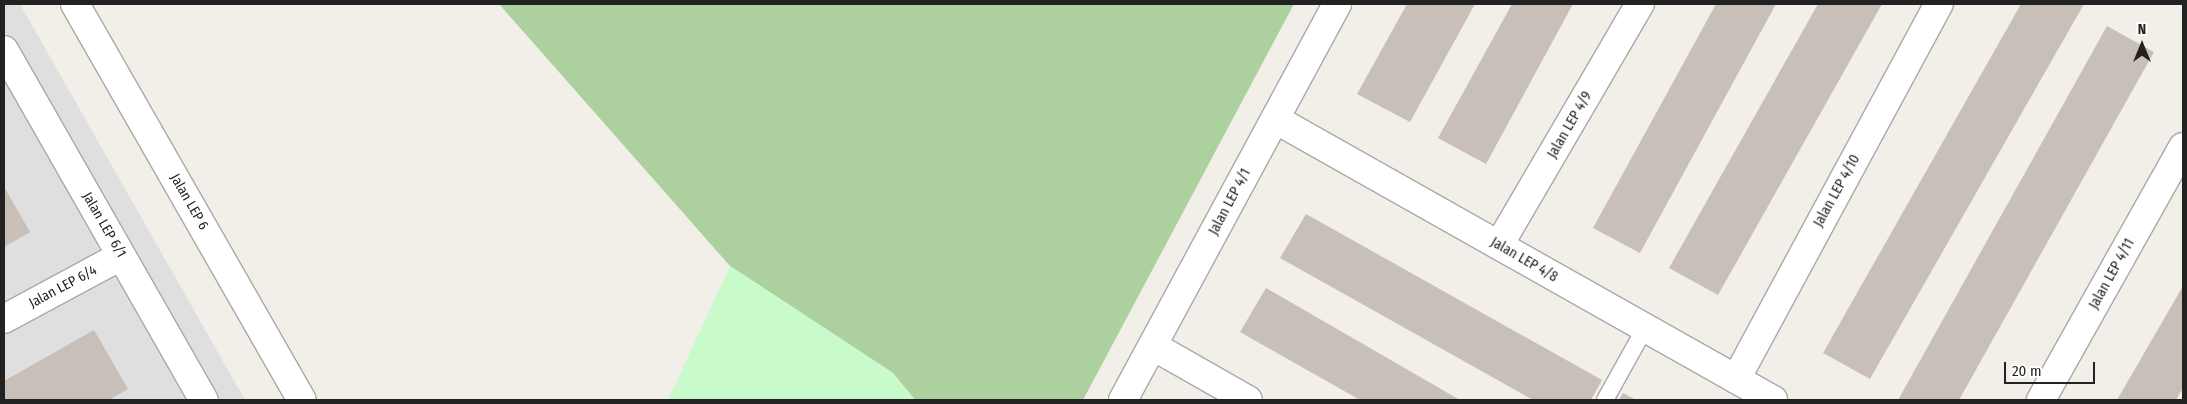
<!DOCTYPE html>
<style>
body{margin:0}
#map{position:relative;width:2187px;height:404px;overflow:hidden;background:#f2efe9;font-family:"Fira Sans Condensed",sans-serif}
div>[style]{position:absolute}
.residential>*{inset:0;background:#e0dfdf}
.forest>*{inset:0;background:#add19e}
.park>*{inset:0;background:#c8facc}
.building>*{inset:0;background:#c7bfb8}
.roads{filter:drop-shadow(1px 0 #a9a9a9) drop-shadow(-1px 0 #a9a9a9) drop-shadow(0 1px #a9a9a9) drop-shadow(0 -1px #a9a9a9)}
.service>*{height:16px;margin:-8px;padding:0 8px;transform-origin:8px;border-radius:8px;background:#fff}
.minor>*{height:28px;margin:-14px;padding:0 14px;transform-origin:14px;border-radius:14px;background:#fff}
.tertiary>*{height:28px;margin:-14px;padding:0 14px;transform-origin:14px;border-radius:14px;background:#fff}
span{translate:-50% -50%;white-space:nowrap;text-align:center;line-height:1.15;-webkit-text-stroke:4.5px #fff;paint-order:stroke}
.street-label{font-size:14px;color:#222}
.frame{position:absolute;inset:0;border:5px solid #222;pointer-events:none}
.north{position:absolute;left:2117px;top:20px;width:50px;height:50px;-webkit-text-stroke:4px #fff;paint-order:stroke;rotate:0deg;font-size:14px;font-weight:700;line-height:20px;text-align:center;color:#222}
.north::after{content:'';display:block;margin:auto;width:18px;height:22px;background:#222;clip-path:polygon(50% 0,100% 100%,50% 72%,0 100%)}
.scale{position:absolute;left:2004px;top:362px;width:91px;height:22px;box-sizing:border-box;border:2px solid #222;border-top:0;padding-left:6px;font-size:15px;line-height:18px;white-space:nowrap;color:#222;-webkit-text-stroke:4px #fff;paint-order:stroke}
</style>
<div id="map">
<div class="residential">
<div style="clip-path:polygon(4px 4px,20px 4px,245px 400px,4px 400px)"></div>
</div>
<div class="forest">
<div style="clip-path:polygon(499px 4px,1294px 4px,1083px 400px,915px 400px,893px 373px,730px 266px)"></div>
</div>
<div class="park">
<div style="clip-path:polygon(730px 266px,893px 373px,915px 400px,668px 400px)"></div>
</div>
<div class="building">
<div style="clip-path:polygon(1407px 4px,1475px 4px,1410px 122px,1357px 94px)"></div>
<div style="clip-path:polygon(1512px 4px,1573px 4px,1486px 164px,1438px 138px)"></div>
<div style="clip-path:polygon(1716px 4px,1776px 4px,1640px 253px,1593px 228px)"></div>
<div style="clip-path:polygon(1818px 4px,1882px 4px,1718px 295px,1669px 268px)"></div>
<div style="clip-path:polygon(2021px 4px,2084px 4px,1870px 379px,1823px 353px)"></div>
<div style="clip-path:polygon(2107px 26px,2154px 52px,1959px 400px,1898px 400px)"></div>
<div style="clip-path:polygon(4px 187px,30px 232px,4px 247px)"></div>
<div style="clip-path:polygon(1306px 214px,1602px 380px,1591px 400px,1533px 400px,1280px 258px)"></div>
<div style="clip-path:polygon(2183px 286px,2183px 388px,2176px 400px,2117px 400px)"></div>
<div style="clip-path:polygon(1266px 288px,1460px 400px,1360px 400px,1240px 332px)"></div>
<div style="clip-path:polygon(94px 330px,128px 389px,109px 400px,4px 400px,4px 381px)"></div>
<div style="clip-path:polygon(1623px 393px,1636px 400px,1619px 400px)"></div>
</div>
<div class="roads">
<div class="service">
<div style="left:1605px;top:400px;width:82px;rotate:-60.9deg"></div>
</div>
<div class="minor">
<div style="left:4px;top:50px;width:403px;rotate:60.3deg"></div>
<div style="left:1275px;top:119px;width:572px;rotate:29.43deg"></div>
<div style="left:1499px;top:245px;width:279px;rotate:-59.7deg"></div>
<div style="left:4px;top:319px;width:133px;rotate:-28.3deg"></div>
<div style="left:1153px;top:346px;width:109px;rotate:29.6deg"></div>
<div style="left:1736px;top:379px;width:426px;rotate:-61.6deg"></div>
<div style="left:1123px;top:400px;width:450px;rotate:-61.6deg"></div>
<div style="left:2041px;top:400px;width:290px;rotate:-60.7deg"></div>
</div>
<div class="tertiary">
<div style="left:75px;top:4px;width:456px;rotate:60.2deg"></div>
</div>
</div>
<div class="street-label">
<span style="left:1570px;top:125px;rotate:-60deg">Jalan LEP 4/9</span>
<span style="left:1837px;top:191px;rotate:-61deg">Jalan LEP 4/10</span>
<span style="left:189px;top:202px;rotate:60deg">Jalan LEP 6</span>
<span style="left:1230px;top:202px;rotate:-62deg">Jalan LEP 4/1</span>
<span style="left:104px;top:225px;rotate:60deg">Jalan LEP 6/1</span>
<span style="left:1524px;top:260px;rotate:30deg">Jalan LEP 4/8</span>
<span style="left:2112px;top:274px;rotate:-61deg">Jalan LEP 4/11</span>
<span style="left:63px;top:287px;rotate:-28deg">Jalan LEP 6/4</span>
</div>
<div class="frame"></div>
<div class="north">N</div>
<div class="scale">20 m</div>
</div>
